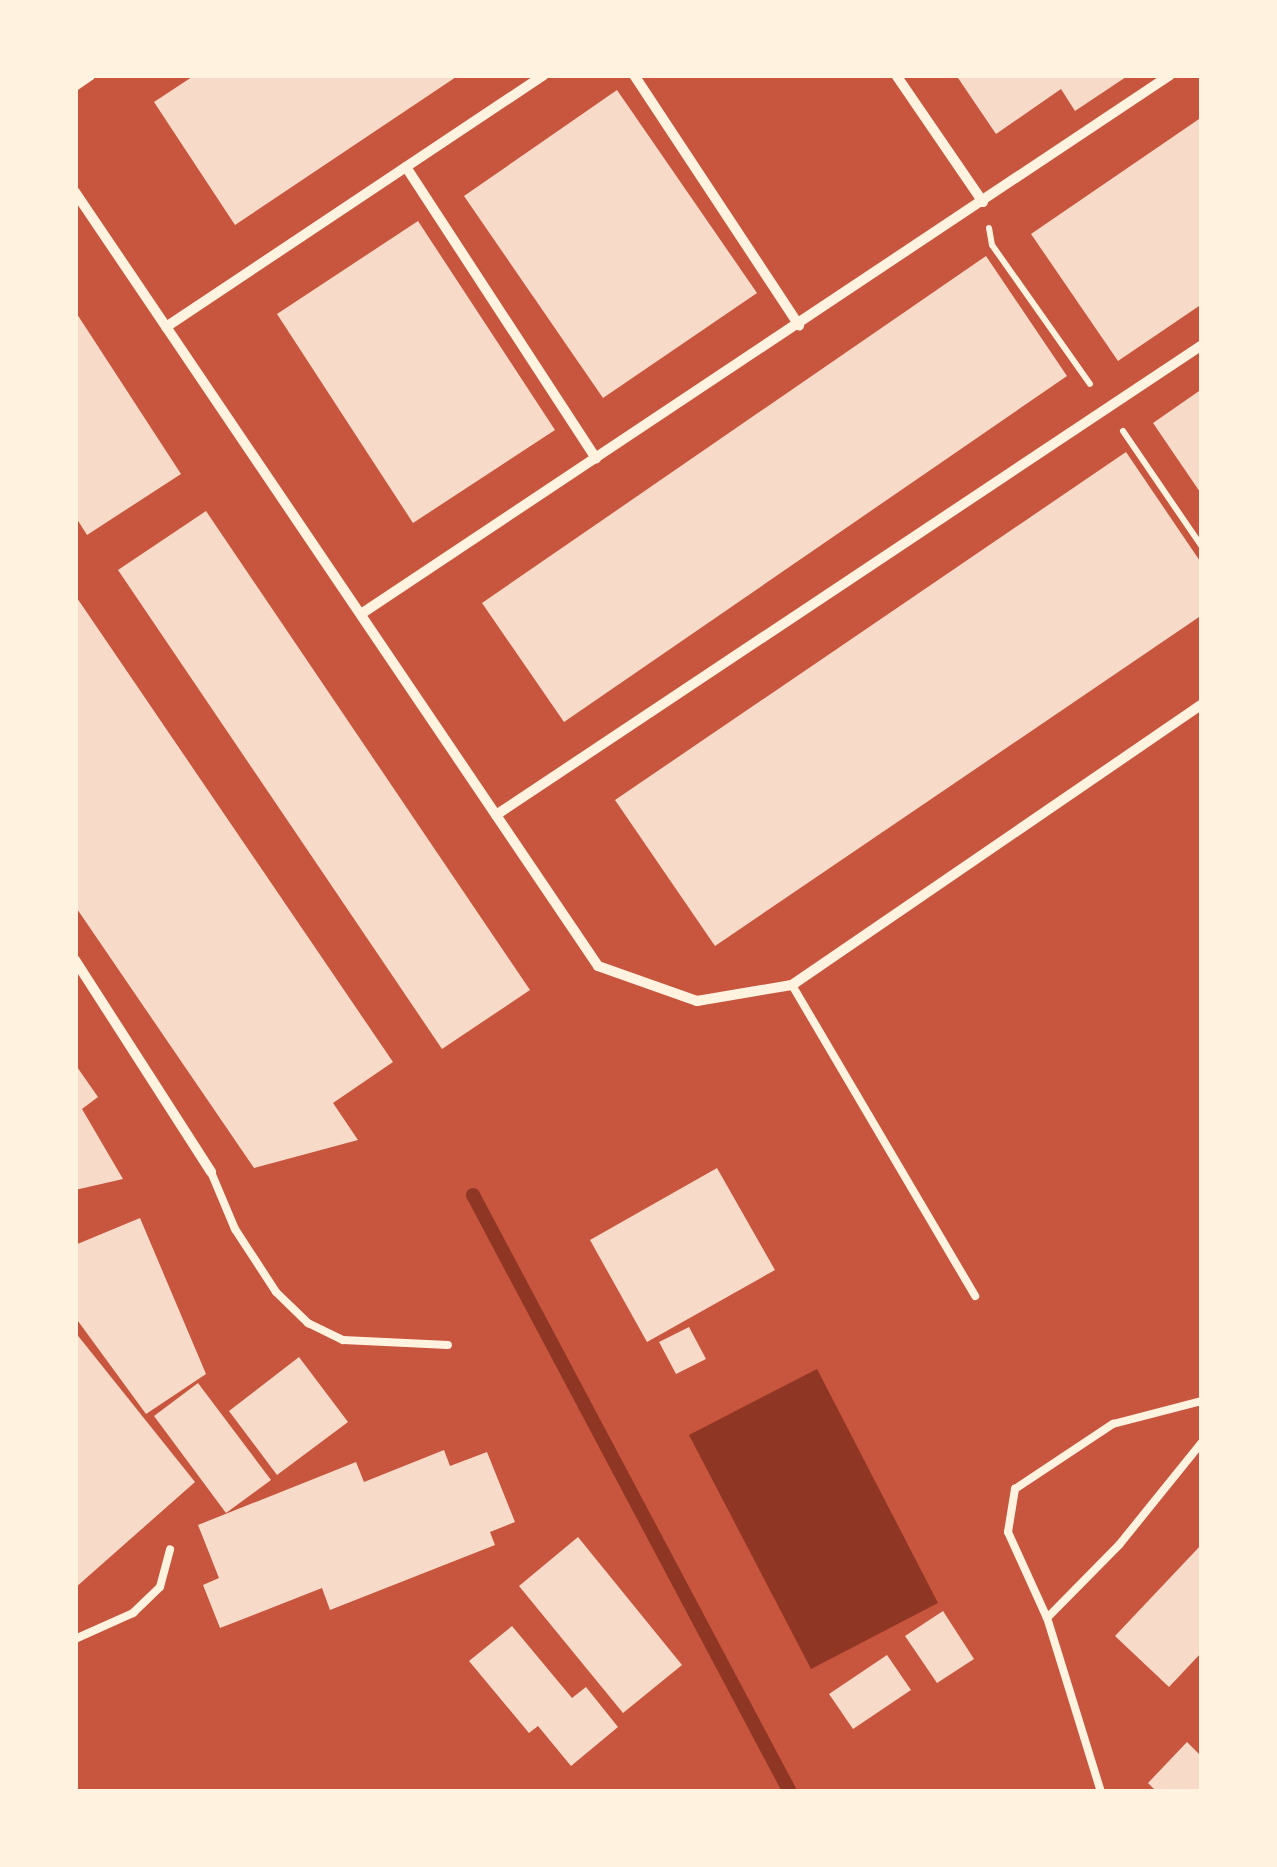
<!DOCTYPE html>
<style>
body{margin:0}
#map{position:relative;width:1277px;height:1867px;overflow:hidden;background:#c8553d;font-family:Montserrat,sans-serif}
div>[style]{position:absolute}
.water>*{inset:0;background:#8f3625}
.stream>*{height:14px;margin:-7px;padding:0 7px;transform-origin:7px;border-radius:7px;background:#8f3625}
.building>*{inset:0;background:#f7dbc8}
.path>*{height:6px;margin:-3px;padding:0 3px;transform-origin:3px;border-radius:3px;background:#fff3e0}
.service>*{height:8px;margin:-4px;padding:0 4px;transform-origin:4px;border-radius:4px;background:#fff3e0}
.minor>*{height:10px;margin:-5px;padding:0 5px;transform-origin:5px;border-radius:5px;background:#fff3e0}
span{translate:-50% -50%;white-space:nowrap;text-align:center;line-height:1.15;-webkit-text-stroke:10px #fff3e0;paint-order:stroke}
.frame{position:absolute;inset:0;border:78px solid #fff3e0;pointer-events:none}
</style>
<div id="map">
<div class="water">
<div style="clip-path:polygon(817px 1369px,938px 1603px,811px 1669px,689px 1435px)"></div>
</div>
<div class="stream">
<div style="left:473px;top:1195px;width:676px;rotate:62.03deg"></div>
</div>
<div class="building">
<div style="clip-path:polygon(195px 75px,459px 75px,235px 225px,154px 102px)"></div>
<div style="clip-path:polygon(956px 75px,1129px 75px,1075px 111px,1061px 89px,996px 134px)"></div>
<div style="clip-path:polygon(617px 90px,757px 293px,603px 398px,464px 196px)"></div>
<div style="clip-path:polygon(1202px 117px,1202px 304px,1118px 361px,1031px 234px)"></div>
<div style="clip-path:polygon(418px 221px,555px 430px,413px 523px,277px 314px)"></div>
<div style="clip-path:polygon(986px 256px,1067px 376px,564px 722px,482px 603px)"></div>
<div style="clip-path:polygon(75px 311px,181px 474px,87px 535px,75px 516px)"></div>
<div style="clip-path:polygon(1202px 389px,1202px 495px,1153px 423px)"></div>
<div style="clip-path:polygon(1126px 452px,1202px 564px,1202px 615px,715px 946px,615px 800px)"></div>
<div style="clip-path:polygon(206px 511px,530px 990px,442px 1049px,118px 570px)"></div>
<div style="clip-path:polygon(75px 595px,393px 1062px,333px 1103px,358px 1140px,254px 1168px,75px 906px)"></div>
<div style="clip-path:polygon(75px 1064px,98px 1097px,82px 1109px,123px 1179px,75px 1190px)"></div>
<div style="clip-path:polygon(717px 1168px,775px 1270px,647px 1342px,590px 1240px)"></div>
<div style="clip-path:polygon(140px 1218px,206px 1374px,146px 1414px,75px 1317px,75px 1245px)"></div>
<div style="clip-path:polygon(689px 1327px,706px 1359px,676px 1374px,659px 1342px)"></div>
<div style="clip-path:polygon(75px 1332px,195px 1482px,75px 1588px)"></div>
<div style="clip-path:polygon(299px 1357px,348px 1422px,277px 1475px,229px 1411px)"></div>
<div style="clip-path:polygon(198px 1383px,271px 1480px,226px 1513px,154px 1416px)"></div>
<div style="clip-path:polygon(444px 1450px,450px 1466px,487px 1452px,515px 1522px,490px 1532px,495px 1545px,330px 1610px,322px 1588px,220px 1628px,203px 1585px,219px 1578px,198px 1525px,356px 1462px,364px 1482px)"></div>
<div style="clip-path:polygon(578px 1537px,682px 1665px,623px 1713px,519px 1586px)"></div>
<div style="clip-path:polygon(1202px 1544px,1202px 1652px,1169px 1687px,1115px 1636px)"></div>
<div style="clip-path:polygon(943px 1611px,974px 1659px,937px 1683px,905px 1636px)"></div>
<div style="clip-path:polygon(512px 1626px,572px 1698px,586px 1687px,618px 1727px,571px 1766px,538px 1726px,529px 1733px,469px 1661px)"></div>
<div style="clip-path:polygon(887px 1655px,911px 1690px,853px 1729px,829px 1694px)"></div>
<div style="clip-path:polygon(1187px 1742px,1202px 1757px,1202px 1792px,1157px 1792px,1148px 1783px)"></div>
</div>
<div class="path">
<div style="left:989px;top:228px;width:17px;rotate:80deg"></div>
<div style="left:992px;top:245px;width:170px;rotate:54.8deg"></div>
<div style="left:1123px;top:431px;width:140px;rotate:55.7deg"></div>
</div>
<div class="service">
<div style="left:792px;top:985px;width:361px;rotate:59.5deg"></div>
<div style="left:211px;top:1172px;width:62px;rotate:67.2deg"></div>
<div style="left:235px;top:1229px;width:75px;rotate:56.9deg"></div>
<div style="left:276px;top:1292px;width:45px;rotate:44.1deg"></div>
<div style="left:308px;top:1323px;width:39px;rotate:26deg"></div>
<div style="left:343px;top:1340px;width:105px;rotate:2.7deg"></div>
<div style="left:1047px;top:1618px;width:94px;rotate:-114.4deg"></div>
<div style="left:1008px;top:1532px;width:44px;rotate:-80.8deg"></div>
<div style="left:1015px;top:1489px;width:118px;rotate:-33.6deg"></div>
<div style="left:1113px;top:1424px;width:92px;rotate:-14.5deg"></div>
<div style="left:75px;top:1639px;width:64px;rotate:-24.1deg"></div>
<div style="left:133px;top:1613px;width:37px;rotate:-44deg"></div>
<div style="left:160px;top:1587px;width:39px;rotate:-75deg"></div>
<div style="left:1101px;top:1792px;width:182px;rotate:-107.2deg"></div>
<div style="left:1047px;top:1618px;width:103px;rotate:-45.4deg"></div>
<div style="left:1119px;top:1545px;width:132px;rotate:-51.1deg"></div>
</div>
<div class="minor">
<div style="left:634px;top:75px;width:300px;rotate:56.6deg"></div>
<div style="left:896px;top:75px;width:154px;rotate:55.6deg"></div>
<div style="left:75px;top:86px;width:19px;rotate:-35deg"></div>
<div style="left:406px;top:167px;width:348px;rotate:56.9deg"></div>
<div style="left:75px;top:192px;width:934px;rotate:55.95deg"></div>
<div style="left:598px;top:966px;width:105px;rotate:19.5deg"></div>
<div style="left:697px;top:1001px;width:96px;rotate:-9.6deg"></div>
<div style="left:792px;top:985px;width:497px;rotate:-34.4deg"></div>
<div style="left:166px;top:327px;width:454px;rotate:-33.7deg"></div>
<div style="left:361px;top:614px;width:972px;rotate:-33.67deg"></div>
<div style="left:496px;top:815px;width:848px;rotate:-33.65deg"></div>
<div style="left:75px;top:960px;width:252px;rotate:57.3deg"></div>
</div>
<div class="frame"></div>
</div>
